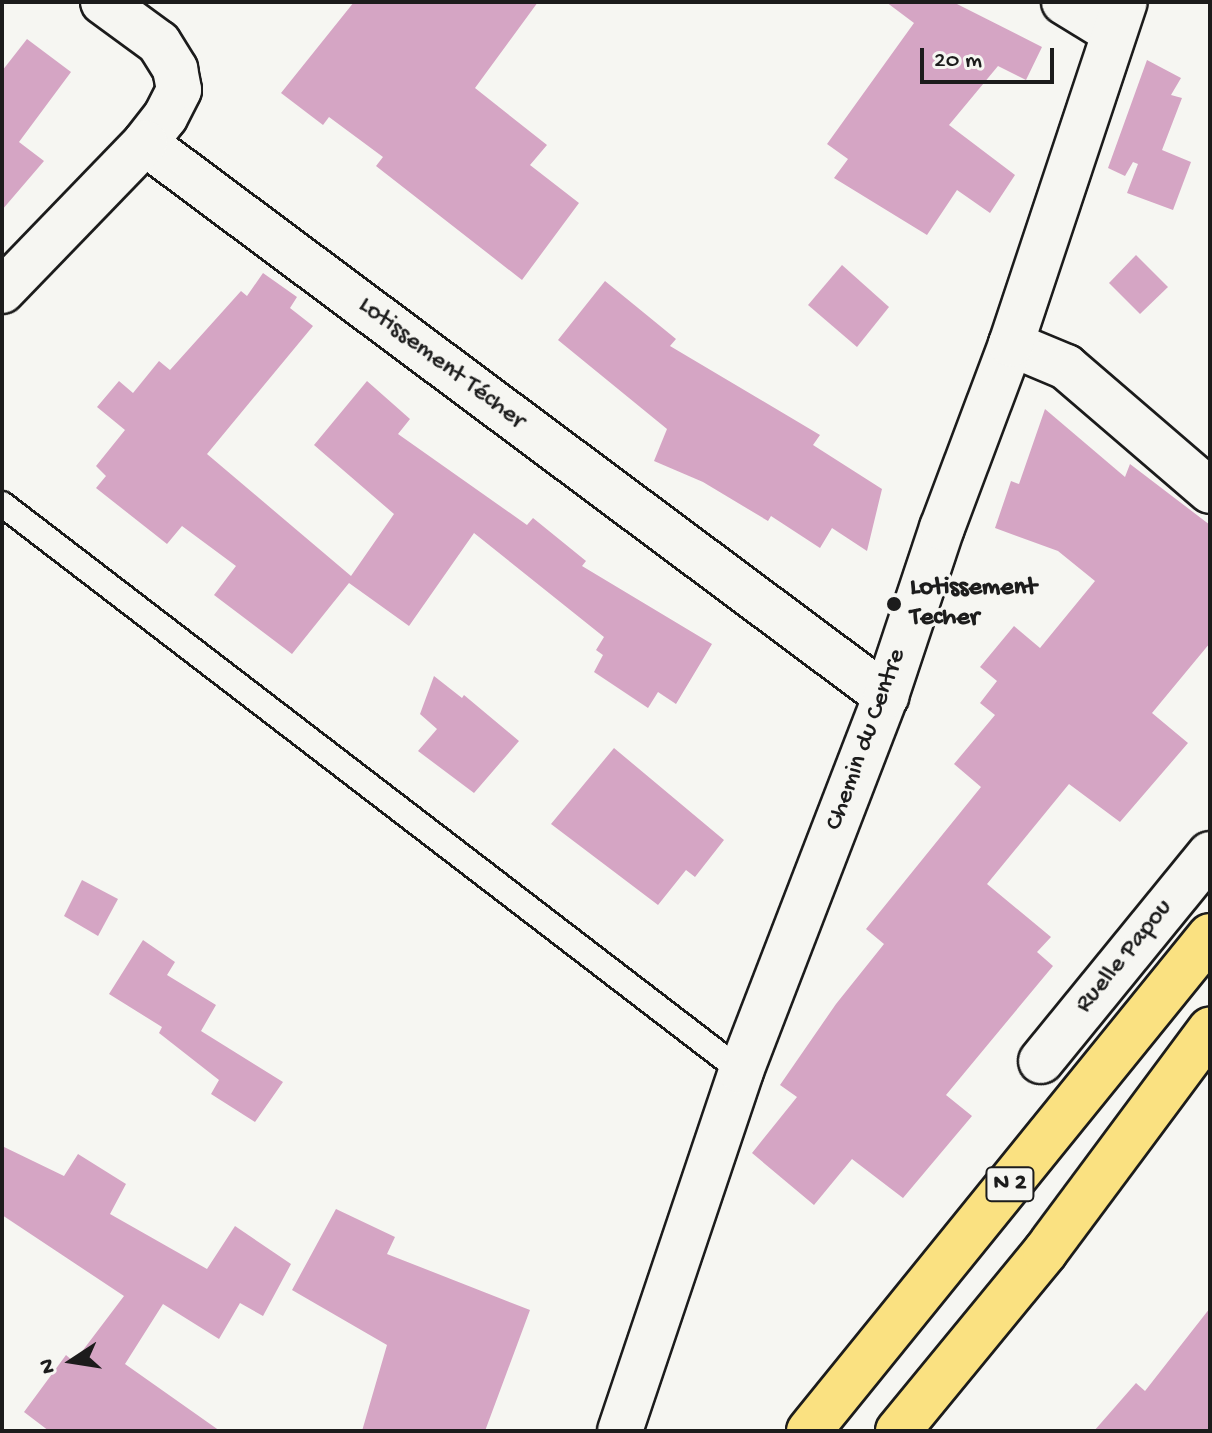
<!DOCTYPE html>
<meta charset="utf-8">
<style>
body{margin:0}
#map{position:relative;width:1212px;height:1433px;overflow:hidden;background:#f6f6f2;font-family:"Gochi Hand",sans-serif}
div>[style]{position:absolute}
.building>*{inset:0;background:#d5a5c4}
.roads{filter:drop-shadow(2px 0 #1c1c1c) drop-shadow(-2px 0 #1c1c1c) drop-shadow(0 2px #1c1c1c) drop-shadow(0 -2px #1c1c1c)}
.lane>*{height:24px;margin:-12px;padding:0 12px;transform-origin:12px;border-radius:12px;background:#f6f6f2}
.street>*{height:44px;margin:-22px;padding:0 22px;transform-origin:22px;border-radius:22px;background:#f6f6f2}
.secondary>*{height:44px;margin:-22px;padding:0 22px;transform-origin:22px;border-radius:22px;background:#f6f6f2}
.highway>*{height:44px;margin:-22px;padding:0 22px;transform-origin:22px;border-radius:22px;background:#fae181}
.dots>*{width:22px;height:22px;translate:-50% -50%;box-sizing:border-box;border:4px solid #f6f6f2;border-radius:50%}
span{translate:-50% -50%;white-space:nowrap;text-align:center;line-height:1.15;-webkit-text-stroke:7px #f6f6f2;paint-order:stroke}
.shield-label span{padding:2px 6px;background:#f6f6f2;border:2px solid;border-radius:6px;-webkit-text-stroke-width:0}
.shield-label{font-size:24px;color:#1c1c1c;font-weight:700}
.street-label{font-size:26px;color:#1c1c1c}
.poi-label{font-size:26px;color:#1c1c1c;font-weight:700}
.left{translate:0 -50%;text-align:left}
.frame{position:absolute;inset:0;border:4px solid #1c1c1c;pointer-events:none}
.north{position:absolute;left:32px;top:1321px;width:80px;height:80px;-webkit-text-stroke:6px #f6f6f2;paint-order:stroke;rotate:258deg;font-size:22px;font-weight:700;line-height:32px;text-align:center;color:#1c1c1c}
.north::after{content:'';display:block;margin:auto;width:28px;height:36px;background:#1c1c1c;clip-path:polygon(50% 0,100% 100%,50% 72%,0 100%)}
.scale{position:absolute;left:920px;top:48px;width:134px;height:36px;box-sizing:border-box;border:4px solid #1c1c1c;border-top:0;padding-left:10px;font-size:24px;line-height:28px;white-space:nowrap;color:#1c1c1c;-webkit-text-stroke:6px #f6f6f2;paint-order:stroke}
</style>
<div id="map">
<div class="building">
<div style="clip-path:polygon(354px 2px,538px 2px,475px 88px,547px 145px,530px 165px,579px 203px,522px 280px,376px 166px,383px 157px,329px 117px,323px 125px,281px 93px)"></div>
<div style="clip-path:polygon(886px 2px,953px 2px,1042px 47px,1026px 80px,998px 66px,949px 125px,1015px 175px,990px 213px,957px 190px,927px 235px,834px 178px,848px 159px,827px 144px,914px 23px)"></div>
<div style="clip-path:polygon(27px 39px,71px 72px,19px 142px,44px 161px,2px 210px,2px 71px)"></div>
<div style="clip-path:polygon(1147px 60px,1181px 78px,1171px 95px,1182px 98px,1162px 150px,1191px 162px,1173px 210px,1127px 193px,1138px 164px,1133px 162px,1125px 176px,1108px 168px)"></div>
<div style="clip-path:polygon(1136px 255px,1168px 287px,1140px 314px,1109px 283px)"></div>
<div style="clip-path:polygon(842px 265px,889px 307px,857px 347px,808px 305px)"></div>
<div style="clip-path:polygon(263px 273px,297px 297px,290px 308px,313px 326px,207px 454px,351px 576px,394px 514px,314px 445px,367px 381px,410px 419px,398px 434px,527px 525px,533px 518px,586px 561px,582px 566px,712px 644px,676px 704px,658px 692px,648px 708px,594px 672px,603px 655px,596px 650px,604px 637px,474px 533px,409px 626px,349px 583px,292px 654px,214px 595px,236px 566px,182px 526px,167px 544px,96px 488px,106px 476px,96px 466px,125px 430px,97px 407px,119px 381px,133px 393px,159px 361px,170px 370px,241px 291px,247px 296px)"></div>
<div style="clip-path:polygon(605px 281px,676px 339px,670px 346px,820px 435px,813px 445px,882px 489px,867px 551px,832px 528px,820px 548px,771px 516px,768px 521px,703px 482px,654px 461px,667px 429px,558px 340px)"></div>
<div style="clip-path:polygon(1045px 409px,1125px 477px,1130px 464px,1210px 525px,1210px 643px,1152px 713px,1188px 743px,1120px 822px,1069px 784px,987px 884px,1051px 937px,1037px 952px,1053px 966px,946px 1095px,972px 1116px,903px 1198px,852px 1159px,814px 1205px,752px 1153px,797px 1097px,780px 1085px,836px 1004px,884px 944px,866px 929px,981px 787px,954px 764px,995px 715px,980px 703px,997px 681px,980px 667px,1014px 626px,1040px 648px,1095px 581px,1058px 551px,995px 528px,1011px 481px,1019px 484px)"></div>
<div style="clip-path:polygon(434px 676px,462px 698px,464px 695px,519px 741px,474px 793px,418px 751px,437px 729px,420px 714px)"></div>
<div style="clip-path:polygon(614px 748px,724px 840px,695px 877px,686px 870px,658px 905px,551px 824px)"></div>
<div style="clip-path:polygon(82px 880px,118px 899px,98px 936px,64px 916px)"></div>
<div style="clip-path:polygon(143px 940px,175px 962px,167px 975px,216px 1005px,201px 1031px,283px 1082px,255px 1122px,211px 1094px,219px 1080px,159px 1033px,162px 1027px,109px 994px)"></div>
<div style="clip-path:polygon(2px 1146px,64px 1176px,78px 1154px,126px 1184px,110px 1214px,207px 1269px,235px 1226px,291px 1264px,263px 1316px,240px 1303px,219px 1339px,163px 1304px,125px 1364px,220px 1431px,49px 1431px,24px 1412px,66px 1355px,74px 1362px,124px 1296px,2px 1215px)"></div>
<div style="clip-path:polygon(336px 1209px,395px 1237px,387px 1254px,530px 1310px,485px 1431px,362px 1431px,387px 1345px,292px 1290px)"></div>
<div style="clip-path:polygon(1210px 1308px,1210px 1431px,1094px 1431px,1136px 1383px,1145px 1391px)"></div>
</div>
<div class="roads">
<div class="lane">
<div style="left:2px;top:504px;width:931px;rotate:37.5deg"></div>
</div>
<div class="street">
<div style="left:103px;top:2px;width:69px;rotate:36.2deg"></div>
<div style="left:159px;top:43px;width:31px;rotate:58deg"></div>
<div style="left:175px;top:69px;width:21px;rotate:79deg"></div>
<div style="left:179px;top:90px;width:30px;rotate:117deg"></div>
<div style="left:165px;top:117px;width:33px;rotate:128deg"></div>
<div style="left:145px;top:143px;width:925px;rotate:36.73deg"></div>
<div style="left:1064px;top:2px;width:57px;rotate:31.5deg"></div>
<div style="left:2px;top:291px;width:206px;rotate:-46deg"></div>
<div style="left:1011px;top:344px;width:60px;rotate:22.7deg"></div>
<div style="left:1066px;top:367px;width:190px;rotate:40.7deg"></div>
<div style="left:1041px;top:1061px;width:267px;rotate:-50.8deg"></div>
</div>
<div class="secondary">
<div style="left:620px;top:1431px;width:380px;rotate:-71.4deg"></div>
<div style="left:741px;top:1071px;width:402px;rotate:-68.9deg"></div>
<div style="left:886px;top:696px;width:177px;rotate:-71.6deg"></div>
<div style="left:942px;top:528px;width:197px;rotate:-69.4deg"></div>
<div style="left:1011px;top:344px;width:360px;rotate:-71.6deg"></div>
</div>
<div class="highway">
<div style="left:809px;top:1431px;width:637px;rotate:-50.99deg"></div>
<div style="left:898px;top:1431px;width:232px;rotate:-50.6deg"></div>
<div style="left:1045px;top:1252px;width:277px;rotate:-53.4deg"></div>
</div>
</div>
<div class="dots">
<div style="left:894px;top:604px;background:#1c1c1c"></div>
</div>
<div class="shield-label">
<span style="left:1010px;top:1184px">N 2</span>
</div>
<div class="street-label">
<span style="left:441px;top:364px;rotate:37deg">Lotissement Técher</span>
<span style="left:867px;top:740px;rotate:-70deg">Chemin du Centre</span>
<span style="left:1125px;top:957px;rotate:-51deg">Ruelle Papou</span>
</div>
<div class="poi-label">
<span class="left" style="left:910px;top:604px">Lotissement<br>Techer</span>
</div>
<div class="frame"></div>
<div class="north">N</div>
<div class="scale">20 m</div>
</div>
